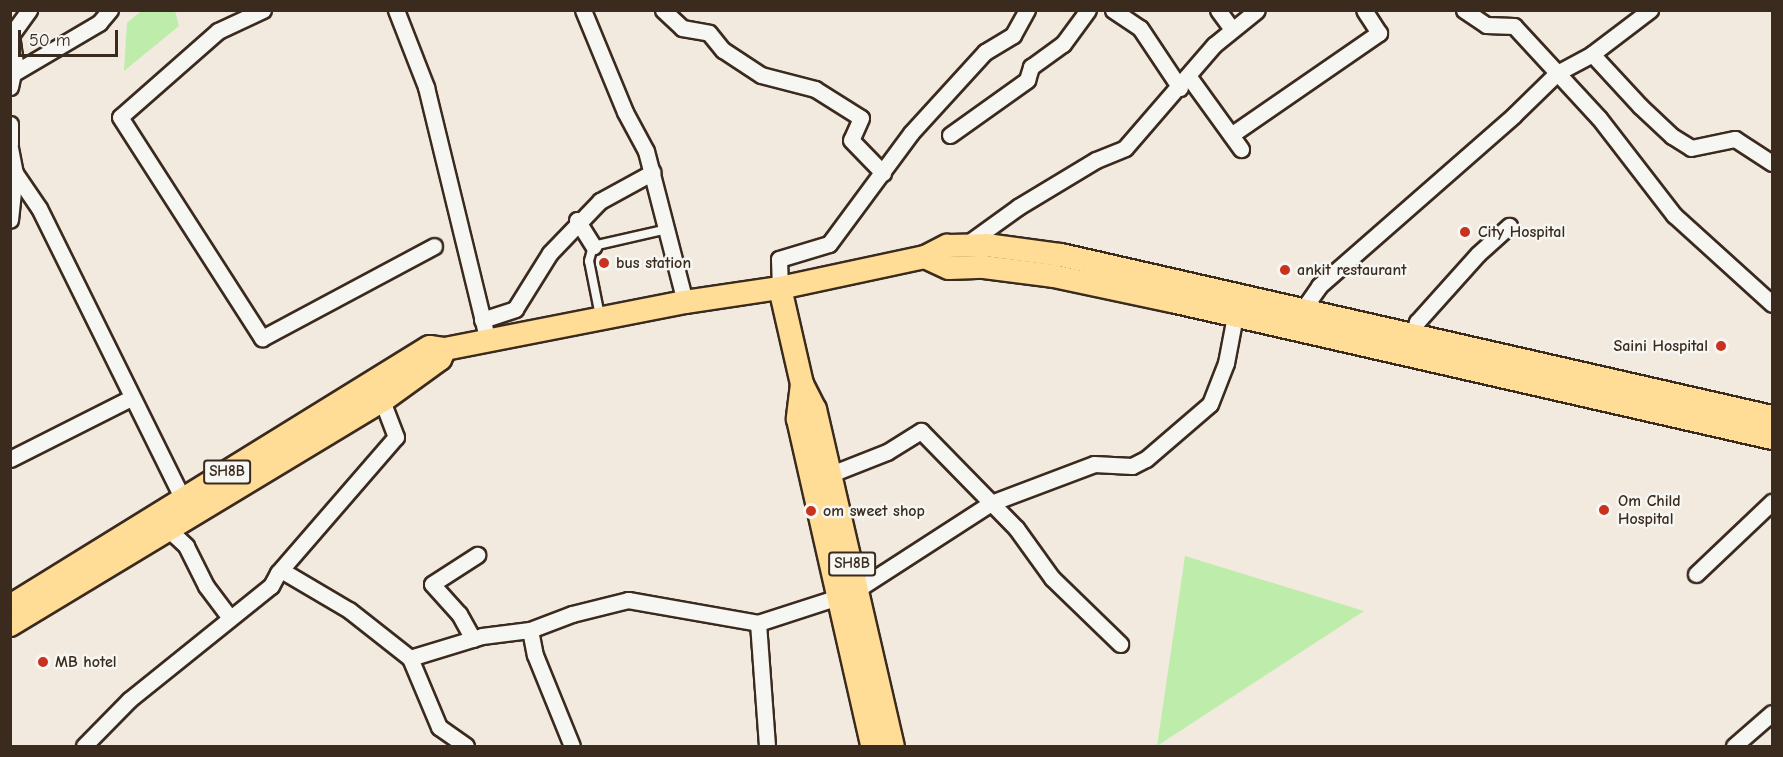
<!DOCTYPE html>
<style>
body{margin:0}
#map{position:relative;width:1783px;height:757px;overflow:hidden;background:#f2e9df;font-family:"Comic Neue",sans-serif}
div>[style]{position:absolute}
.green>*{inset:0;background:#beedab}
.roads{filter:drop-shadow(2px 0 #3b2a1e) drop-shadow(-2px 0 #3b2a1e) drop-shadow(0 2px #3b2a1e) drop-shadow(0 -2px #3b2a1e)}
.service>*{height:8px;margin:-4px;padding:0 4px;transform-origin:4px;border-radius:4px;background:#f6f6f2}
.minor>*{height:15px;margin:-7.5px;padding:0 7.5px;transform-origin:7.5px;border-radius:7.5px;background:#f6f6f2}
.primary>*{height:22px;margin:-11px;padding:0 11px;transform-origin:11px;border-radius:11px;background:#ffdd96}
.dots>*{width:16px;height:16px;translate:-50% -50%;box-sizing:border-box;border:3px solid #f6f6f2;border-radius:50%}
span{translate:-50% -50%;white-space:nowrap;text-align:center;line-height:1.15;-webkit-text-stroke:5px #f6f6f2;paint-order:stroke}
.shield-label span{padding:2px 4px;background:#f6f6f2;border:2px solid;border-radius:4px;-webkit-text-stroke-width:0}
.shield-label{font-size:15px;color:#3b2a1e;font-weight:700}
.poi-label{font-size:16px;color:#3b2a1e;font-weight:700}
.left{translate:0 -50%;text-align:left}
.right{translate:-100% -50%;text-align:right}
.frame{position:absolute;inset:0;border:12px solid #3b2a1e;pointer-events:none}
.scale{position:absolute;left:18px;top:30px;width:100px;height:27px;box-sizing:border-box;border:3px solid #3b2a1e;border-top:0;padding-left:8px;font-size:18px;line-height:21px;white-space:nowrap;color:#3b2a1e;-webkit-text-stroke:4px #f6f6f2;paint-order:stroke}
</style>
<div id="map">
<div class="green">
<div style="clip-path:polygon(141px 11px,175px 11px,179px 26px,124px 71px,127px 23px)"></div>
<div style="clip-path:polygon(1185px 556px,1364px 611px,1157px 746px)"></div>
</div>
<div class="roads">
<div class="service">
<div style="left:600px;top:316px;width:56px;rotate:-101.3deg"></div>
<div style="left:589px;top:261px;width:16px;rotate:-75deg"></div>
<div style="left:593px;top:246px;width:77px;rotate:-12.8deg"></div>
</div>
<div class="minor">
<div style="left:263px;top:10px;width:50px;rotate:155deg"></div>
<div style="left:218px;top:31px;width:130px;rotate:138.7deg"></div>
<div style="left:120px;top:117px;width:263px;rotate:57.3deg"></div>
<div style="left:262px;top:338px;width:195px;rotate:-28.1deg"></div>
<div style="left:396px;top:10px;width:83px;rotate:68.7deg"></div>
<div style="left:426px;top:87px;width:258px;rotate:76.3deg"></div>
<div style="left:583px;top:10px;width:110px;rotate:67.6deg"></div>
<div style="left:625px;top:112px;width:44px;rotate:61.7deg"></div>
<div style="left:646px;top:151px;width:156px;rotate:75.5deg"></div>
<div style="left:663px;top:10px;width:26px;rotate:43deg"></div>
<div style="left:682px;top:28px;width:27px;rotate:10deg"></div>
<div style="left:709px;top:33px;width:22px;rotate:51deg"></div>
<div style="left:723px;top:50px;width:45px;rotate:33.3deg"></div>
<div style="left:761px;top:75px;width:56px;rotate:14.5deg"></div>
<div style="left:815px;top:89px;width:54px;rotate:32.2deg"></div>
<div style="left:861px;top:118px;width:24px;rotate:114deg"></div>
<div style="left:851px;top:140px;width:46px;rotate:45.9deg"></div>
<div style="left:1113px;top:10px;width:32px;rotate:34deg"></div>
<div style="left:1140px;top:28px;width:72px;rotate:56.3deg"></div>
<div style="left:1218px;top:10px;width:24px;rotate:54deg"></div>
<div style="left:1464px;top:10px;width:27px;rotate:34deg"></div>
<div style="left:1486px;top:25px;width:28px;rotate:2deg"></div>
<div style="left:1514px;top:26px;width:125px;rotate:47.3deg"></div>
<div style="left:1599px;top:118px;width:123px;rotate:52.3deg"></div>
<div style="left:1674px;top:215px;width:132px;rotate:42.2deg"></div>
<div style="left:1592px;top:54px;width:71px;rotate:47.3deg"></div>
<div style="left:1640px;top:106px;width:44px;rotate:43.2deg"></div>
<div style="left:1672px;top:136px;width:22px;rotate:32deg"></div>
<div style="left:1691px;top:148px;width:45px;rotate:-11.6deg"></div>
<div style="left:1735px;top:139px;width:44px;rotate:33deg"></div>
<div style="left:14px;top:73px;width:99px;rotate:-30.5deg"></div>
<div style="left:99px;top:23px;width:17px;rotate:-50deg"></div>
<div style="left:1189px;top:77px;width:89px;rotate:54.2deg"></div>
<div style="left:10px;top:87px;width:25px;rotate:-78deg"></div>
<div style="left:15px;top:63px;width:28px;rotate:-98deg"></div>
<div style="left:11px;top:35px;width:31px;rotate:-54deg"></div>
<div style="left:10px;top:124px;width:20px;rotate:90deg"></div>
<div style="left:950px;top:135px;width:95px;rotate:-35.5deg"></div>
<div style="left:1027px;top:80px;width:14px;rotate:-73deg"></div>
<div style="left:1031px;top:67px;width:39px;rotate:-36deg"></div>
<div style="left:1063px;top:44px;width:42px;rotate:-53.7deg"></div>
<div style="left:1231px;top:135px;width:180px;rotate:-34.6deg"></div>
<div style="left:1379px;top:33px;width:27px;rotate:-123deg"></div>
<div style="left:10px;top:148px;width:25px;rotate:79deg"></div>
<div style="left:15px;top:173px;width:42px;rotate:55.6deg"></div>
<div style="left:39px;top:208px;width:334px;rotate:63.7deg"></div>
<div style="left:10px;top:174px;width:5px;rotate:-11deg"></div>
<div style="left:15px;top:173px;width:47px;rotate:96.1deg"></div>
<div style="left:577px;top:220px;width:31px;rotate:58deg"></div>
<div style="left:964px;top:246px;width:67px;rotate:-35.8deg"></div>
<div style="left:1018px;top:207px;width:91px;rotate:-31.1deg"></div>
<div style="left:1096px;top:160px;width:31px;rotate:-22deg"></div>
<div style="left:1125px;top:148px;width:136px;rotate:-49.2deg"></div>
<div style="left:1214px;top:45px;width:55px;rotate:-39.1deg"></div>
<div style="left:780px;top:288px;width:29px;rotate:-92deg"></div>
<div style="left:779px;top:259px;width:52px;rotate:-16.7deg"></div>
<div style="left:829px;top:244px;width:138px;rotate:-53.5deg"></div>
<div style="left:911px;top:133px;width:110px;rotate:-47.6deg"></div>
<div style="left:985px;top:52px;width:33px;rotate:-31deg"></div>
<div style="left:1013px;top:35px;width:29px;rotate:-61deg"></div>
<div style="left:1299px;top:315px;width:35px;rotate:-55deg"></div>
<div style="left:1319px;top:286px;width:259px;rotate:-41.2deg"></div>
<div style="left:1514px;top:115px;width:60px;rotate:-44.3deg"></div>
<div style="left:1557px;top:73px;width:40px;rotate:-28deg"></div>
<div style="left:1592px;top:54px;width:73px;rotate:-37.2deg"></div>
<div style="left:482px;top:320px;width:35px;rotate:-18deg"></div>
<div style="left:515px;top:309px;width:66px;rotate:-58deg"></div>
<div style="left:550px;top:253px;width:72px;rotate:-46.1deg"></div>
<div style="left:600px;top:201px;width:60px;rotate:-28.7deg"></div>
<div style="left:1413px;top:335px;width:14px;rotate:-73deg"></div>
<div style="left:1417px;top:322px;width:91px;rotate:-48.1deg"></div>
<div style="left:1478px;top:254px;width:42px;rotate:-42.1deg"></div>
<div style="left:10px;top:459px;width:136px;rotate:-26.8deg"></div>
<div style="left:831px;top:474px;width:60px;rotate:-21.4deg"></div>
<div style="left:887px;top:452px;width:40px;rotate:-32deg"></div>
<div style="left:921px;top:431px;width:136px;rotate:45.6deg"></div>
<div style="left:1016px;top:528px;width:62px;rotate:54.2deg"></div>
<div style="left:1052px;top:578px;width:95px;rotate:44.1deg"></div>
<div style="left:168px;top:529px;width:25px;rotate:43deg"></div>
<div style="left:186px;top:546px;width:45px;rotate:63.4deg"></div>
<div style="left:206px;top:586px;width:40px;rotate:53deg"></div>
<div style="left:281px;top:570px;width:79px;rotate:30.5deg"></div>
<div style="left:349px;top:610px;width:78px;rotate:38.2deg"></div>
<div style="left:410px;top:658px;width:75px;rotate:67.2deg"></div>
<div style="left:439px;top:727px;width:33px;rotate:35deg"></div>
<div style="left:1696px;top:574px;width:105px;rotate:-43.5deg"></div>
<div style="left:858px;top:589px;width:158px;rotate:-32.9deg"></div>
<div style="left:991px;top:503px;width:110px;rotate:-20.7deg"></div>
<div style="left:1094px;top:464px;width:38px;rotate:3deg"></div>
<div style="left:1132px;top:466px;width:16px;rotate:-27deg"></div>
<div style="left:1146px;top:459px;width:84px;rotate:-40.7deg"></div>
<div style="left:1210px;top:404px;width:44px;rotate:-68.7deg"></div>
<div style="left:1226px;top:363px;width:48px;rotate:-79.2deg"></div>
<div style="left:758px;top:623px;width:123px;rotate:85.8deg"></div>
<div style="left:530px;top:630px;width:25px;rotate:79deg"></div>
<div style="left:535px;top:655px;width:98px;rotate:67.9deg"></div>
<div style="left:473px;top:639px;width:29px;rotate:-119deg"></div>
<div style="left:459px;top:614px;width:40px;rotate:-132deg"></div>
<div style="left:432px;top:584px;width:54px;rotate:-32.8deg"></div>
<div style="left:410px;top:658px;width:75px;rotate:-17deg"></div>
<div style="left:482px;top:636px;width:48px;rotate:-7.1deg"></div>
<div style="left:530px;top:630px;width:45px;rotate:-20.9deg"></div>
<div style="left:572px;top:614px;width:58px;rotate:-14deg"></div>
<div style="left:628px;top:600px;width:132px;rotate:10deg"></div>
<div style="left:758px;top:623px;width:84px;rotate:-18deg"></div>
<div style="left:84px;top:746px;width:64px;rotate:-45.6deg"></div>
<div style="left:129px;top:700px;width:182px;rotate:-38.8deg"></div>
<div style="left:271px;top:586px;width:15px;rotate:-62deg"></div>
<div style="left:278px;top:573px;width:180px;rotate:-49.1deg"></div>
<div style="left:396px;top:437px;width:39px;rotate:-111deg"></div>
<div style="left:1734px;top:746px;width:50px;rotate:-41deg"></div>
</div>
<div class="primary">
<div style="left:925px;top:257px;width:26px;rotate:25deg"></div>
<div style="left:949px;top:268px;width:35px;rotate:-2deg"></div>
<div style="left:984px;top:267px;width:71px;rotate:7.3deg"></div>
<div style="left:1054px;top:276px;width:121px;rotate:12deg"></div>
<div style="left:1172px;top:301px;width:615px;rotate:12.86deg"></div>
<div style="left:780px;top:288px;width:98px;rotate:77.1deg"></div>
<div style="left:802px;top:384px;width:28px;rotate:63deg"></div>
<div style="left:815px;top:409px;width:346px;rotate:77deg"></div>
<div style="left:802px;top:384px;width:35px;rotate:97deg"></div>
<div style="left:798px;top:419px;width:335px;rotate:77.2deg"></div>
<div style="left:10px;top:606px;width:493px;rotate:-31.7deg"></div>
<div style="left:430px;top:347px;width:15px;rotate:8deg"></div>
<div style="left:445px;top:349px;width:245px;rotate:-11.1deg"></div>
<div style="left:685px;top:302px;width:96px;rotate:-8.4deg"></div>
<div style="left:780px;top:288px;width:148px;rotate:-12.1deg"></div>
<div style="left:925px;top:257px;width:25px;rotate:-27deg"></div>
<div style="left:947px;top:246px;width:39px;rotate:-1deg"></div>
<div style="left:986px;top:245px;width:76px;rotate:7.6deg"></div>
<div style="left:1061px;top:255px;width:729px;rotate:12.84deg"></div>
<div style="left:10px;top:625px;width:434px;rotate:-31.1deg"></div>
<div style="left:382px;top:401px;width:72px;rotate:-35.9deg"></div>
<div style="left:440px;top:359px;width:11px;rotate:-63deg"></div>
</div>
</div>
<div class="dots">
<div style="left:1465px;top:232px;background:#c8321e"></div>
<div style="left:604px;top:263px;background:#c8321e"></div>
<div style="left:1285px;top:270px;background:#c8321e"></div>
<div style="left:1721px;top:346px;background:#c8321e"></div>
<div style="left:1604px;top:510px;background:#c8321e"></div>
<div style="left:811px;top:511px;background:#c8321e"></div>
<div style="left:43px;top:662px;background:#c8321e"></div>
</div>
<div class="shield-label">
<span style="left:227px;top:472px">SH8B</span>
<span style="left:852px;top:564px">SH8B</span>
</div>
<div class="poi-label">
<span class="left" style="left:1478px;top:232px">City Hospital</span>
<span class="left" style="left:616px;top:263px">bus station</span>
<span class="left" style="left:1297px;top:270px">ankit restaurant</span>
<span class="right" style="left:1708px;top:346px">Saini Hospital</span>
<span class="left" style="left:1618px;top:510px">Om Child<br>Hospital</span>
<span class="left" style="left:823px;top:511px">om sweet shop</span>
<span class="left" style="left:55px;top:662px">MB hotel</span>
</div>
<div class="frame"></div>
<div class="scale">50 m</div>
</div>
